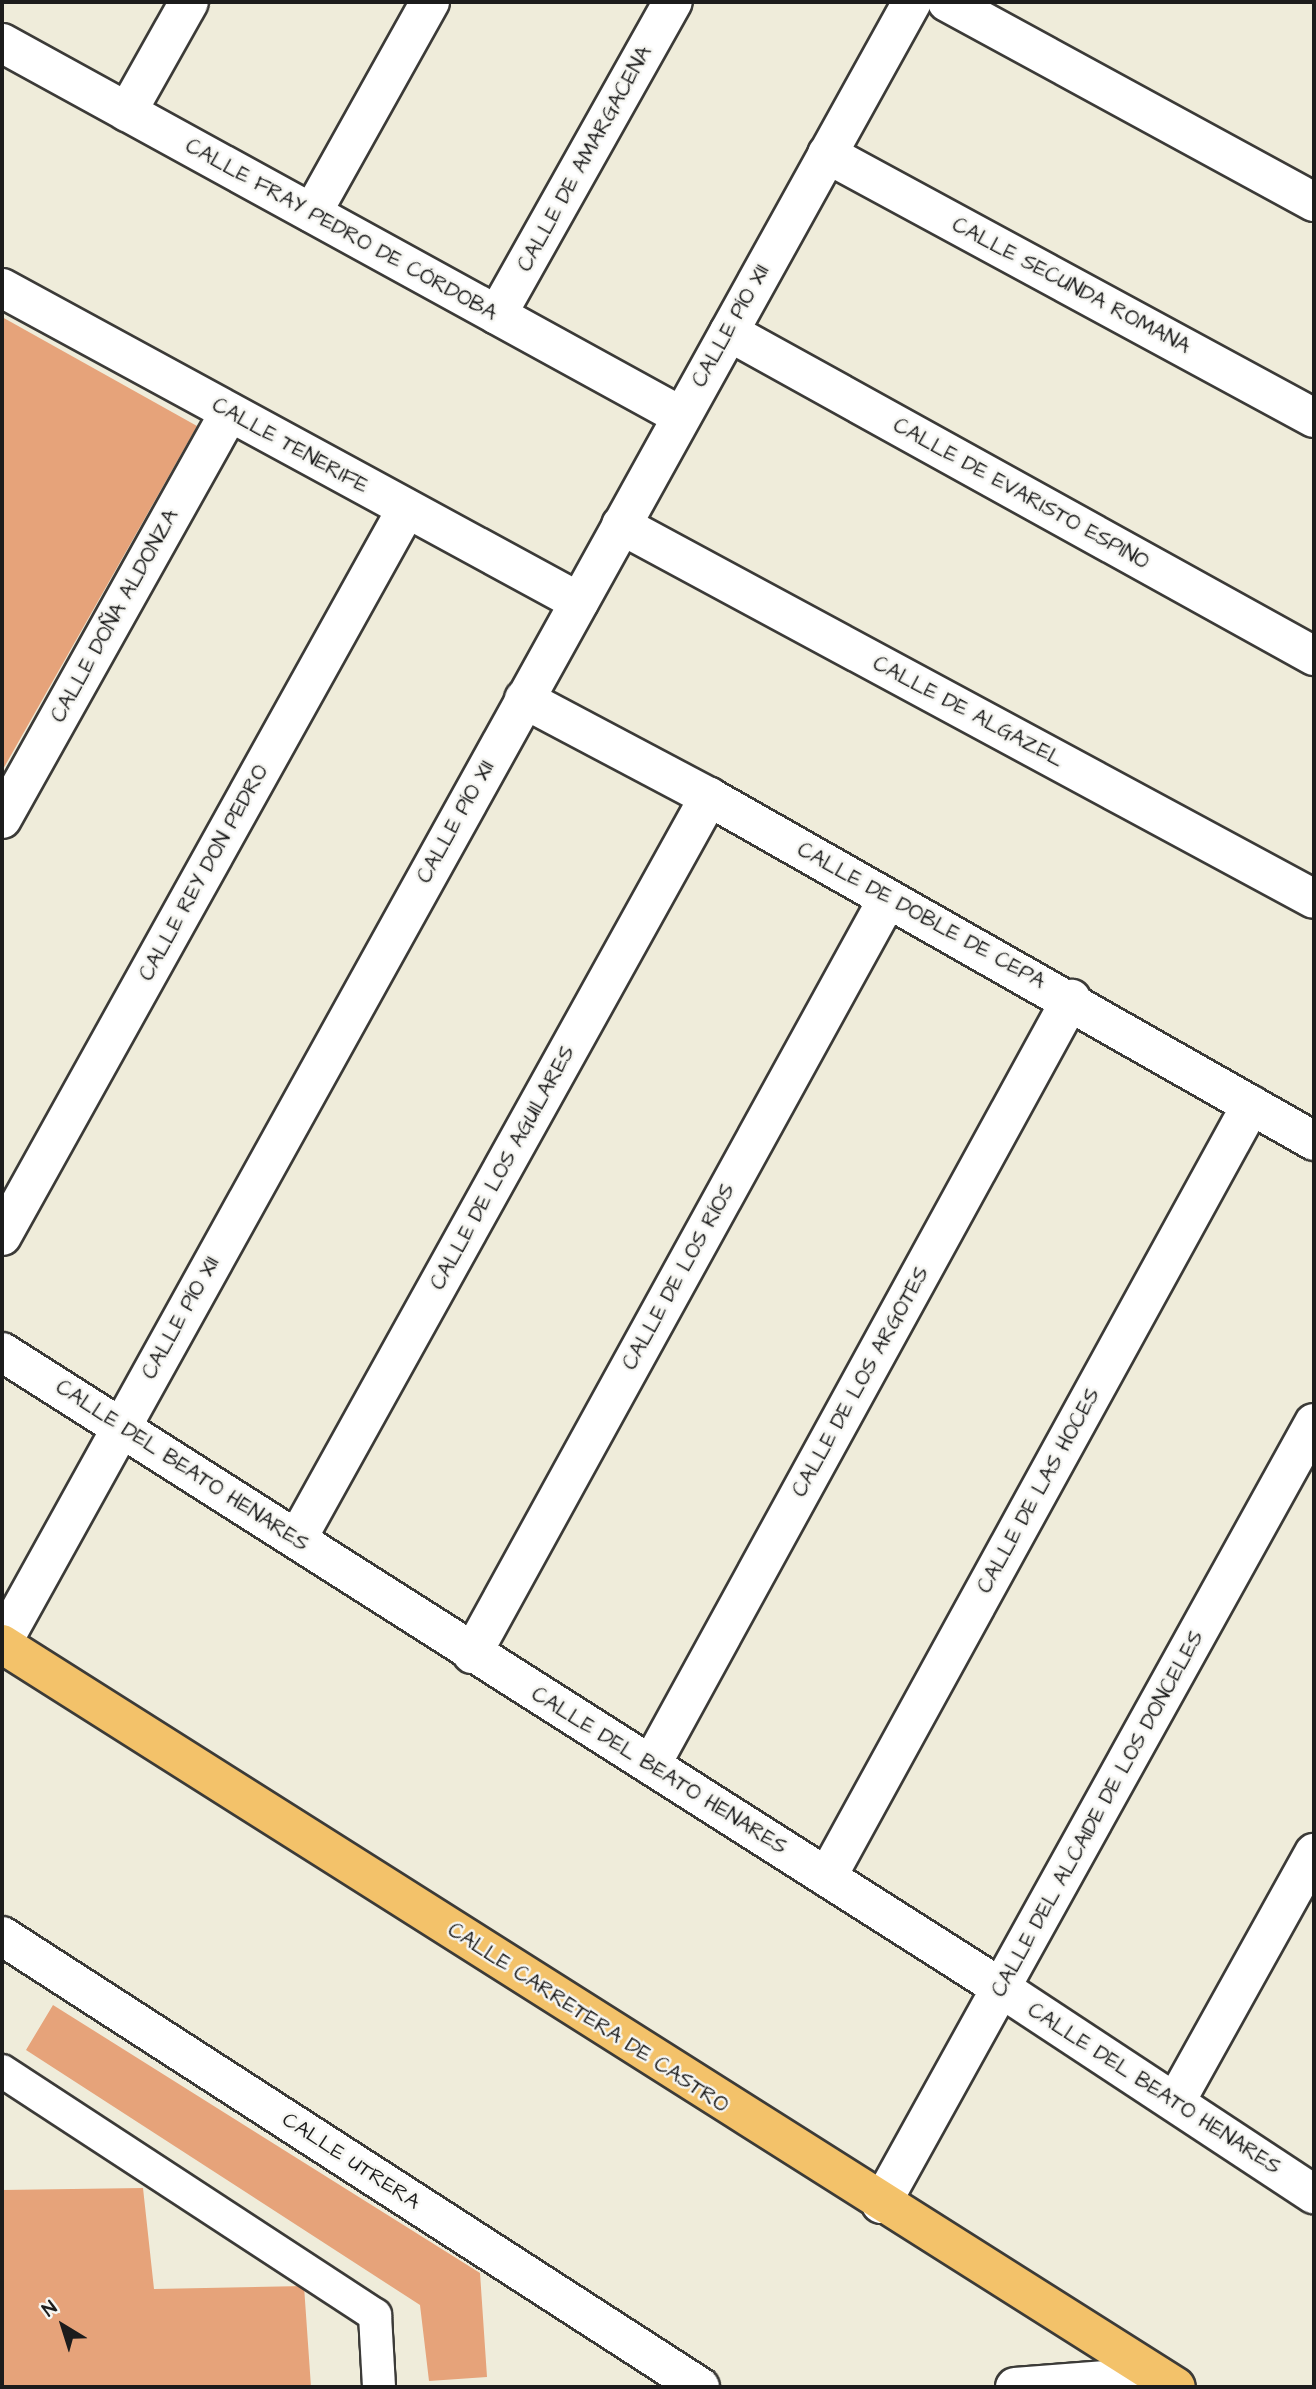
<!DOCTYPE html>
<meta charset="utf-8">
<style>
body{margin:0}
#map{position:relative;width:1316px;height:2389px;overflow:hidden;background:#efecda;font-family:"Architects Daughter",sans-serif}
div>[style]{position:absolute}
.building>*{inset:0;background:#e6a37a}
.roads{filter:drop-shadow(2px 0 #3c3b38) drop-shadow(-2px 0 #3c3b38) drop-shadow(0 2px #3c3b38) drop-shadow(0 -2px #3c3b38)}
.pedestrian>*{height:32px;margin:-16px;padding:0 16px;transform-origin:16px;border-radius:16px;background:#fff}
.minor>*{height:38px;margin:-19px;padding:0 19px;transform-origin:19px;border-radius:19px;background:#fff}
.tertiary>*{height:38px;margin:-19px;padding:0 19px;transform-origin:19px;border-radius:19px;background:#fff}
.primary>*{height:38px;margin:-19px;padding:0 19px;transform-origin:19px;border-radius:19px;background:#f3c26a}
span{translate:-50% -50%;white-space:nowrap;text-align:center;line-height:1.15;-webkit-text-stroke:5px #f6f6f2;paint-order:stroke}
.street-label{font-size:21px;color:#1c1c1c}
.frame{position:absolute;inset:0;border:4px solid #1c1c1c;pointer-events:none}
.north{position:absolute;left:28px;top:2291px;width:70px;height:70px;-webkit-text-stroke:5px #f6f6f2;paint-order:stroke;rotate:322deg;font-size:19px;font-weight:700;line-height:28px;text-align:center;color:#1c1c1c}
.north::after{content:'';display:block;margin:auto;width:24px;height:32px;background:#1c1c1c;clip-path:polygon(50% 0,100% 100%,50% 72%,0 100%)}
</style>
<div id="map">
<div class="building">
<div style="clip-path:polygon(2px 317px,197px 426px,2px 771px)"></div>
<div style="clip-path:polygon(53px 2005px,480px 2273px,487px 2377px,429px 2381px,420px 2305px,26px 2050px)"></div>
<div style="clip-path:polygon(143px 2188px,154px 2289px,304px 2286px,311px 2387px,2px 2387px,2px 2190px)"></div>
</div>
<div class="roads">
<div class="pedestrian">
<div style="left:2px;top:2071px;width:446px;rotate:33.2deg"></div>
<div style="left:375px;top:2315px;width:72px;rotate:86.8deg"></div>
</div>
<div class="minor">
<div style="left:947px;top:2px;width:418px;rotate:28.6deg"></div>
<div style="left:2px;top:43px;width:775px;rotate:28.78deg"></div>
<div style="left:127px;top:112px;width:126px;rotate:-60.6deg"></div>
<div style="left:827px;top:154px;width:554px;rotate:28.46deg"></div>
<div style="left:312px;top:213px;width:242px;rotate:-60.8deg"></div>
<div style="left:2px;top:288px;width:657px;rotate:28.55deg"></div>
<div style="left:497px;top:315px;width:359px;rotate:-60.7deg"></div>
<div style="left:729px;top:332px;width:669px;rotate:28.98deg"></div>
<div style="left:621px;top:525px;width:787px;rotate:28.35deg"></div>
<div style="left:524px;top:699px;width:209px;rotate:27.9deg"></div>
<div style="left:709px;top:797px;width:696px;rotate:29.62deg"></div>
<div style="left:2px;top:819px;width:466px;rotate:-60.8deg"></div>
<div style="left:2px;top:1236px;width:831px;rotate:-60.91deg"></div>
<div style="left:2px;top:1352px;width:1184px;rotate:32.48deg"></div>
<div style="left:1001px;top:1988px;width:375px;rotate:33.4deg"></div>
<div style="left:297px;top:1539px;width:849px;rotate:-60.96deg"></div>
<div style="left:472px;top:1654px;width:861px;rotate:-61.17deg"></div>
<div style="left:651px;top:1765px;width:874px;rotate:-61.26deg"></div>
<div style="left:827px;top:1877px;width:881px;rotate:-61.22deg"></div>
<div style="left:2px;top:1936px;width:831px;rotate:32.87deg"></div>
<div style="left:1176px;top:2101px;width:284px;rotate:-60.9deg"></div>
<div style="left:1015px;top:2387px;width:143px;rotate:-4.4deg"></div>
</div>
<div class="tertiary">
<div style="left:2px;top:1643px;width:1876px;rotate:-60.99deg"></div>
<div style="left:881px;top:2204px;width:893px;rotate:-61deg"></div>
</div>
<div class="primary">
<div style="left:2px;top:1644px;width:1389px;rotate:32.33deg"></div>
</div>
</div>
<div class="street-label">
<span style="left:585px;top:159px;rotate:-61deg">CALLE DE AMARGACENA</span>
<span style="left:341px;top:230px;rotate:29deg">CALLE FRAY PEDRO DE CÓRDOBA</span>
<span style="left:1071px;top:286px;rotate:28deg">CALLE SECUNDA ROMANA</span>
<span style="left:731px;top:326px;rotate:-61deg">CALLE PÍO XII</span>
<span style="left:290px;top:446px;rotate:29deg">CALLE TENERIFE</span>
<span style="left:1021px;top:494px;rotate:29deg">CALLE DE EVARISTO ESPINO</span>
<span style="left:115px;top:616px;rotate:-61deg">CALLE DOÑA ALDONZA</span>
<span style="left:968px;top:712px;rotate:28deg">CALLE DE ALGAZEL</span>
<span style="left:456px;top:822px;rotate:-61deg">CALLE PÍO XII</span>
<span style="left:204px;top:873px;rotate:-61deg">CALLE REY DON PEDRO</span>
<span style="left:921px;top:916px;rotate:29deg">CALLE DE DOBLE DE CEPA</span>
<span style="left:503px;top:1168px;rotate:-61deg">CALLE DE LOS AGUILARES</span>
<span style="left:679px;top:1277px;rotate:-61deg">CALLE DE LOS RÍOS</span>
<span style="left:181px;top:1318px;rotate:-61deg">CALLE PÍO XII</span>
<span style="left:861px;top:1382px;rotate:-61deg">CALLE DE LOS ARGOTES</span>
<span style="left:182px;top:1466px;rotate:33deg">CALLE DEL BEATO HENARES</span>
<span style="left:1039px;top:1491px;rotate:-61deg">CALLE DE LAS HOCES</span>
<span style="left:659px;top:1771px;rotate:32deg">CALLE DEL BEATO HENARES</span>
<span style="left:1098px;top:1814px;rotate:-61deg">CALLE DEL ALCAIDE DE LOS DONCELES</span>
<span style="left:588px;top:2018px;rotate:33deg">CALLE CARRETERA DE CASTRO</span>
<span style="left:1154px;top:2089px;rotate:33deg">CALLE DEL BEATO HENARES</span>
<span style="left:351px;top:2161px;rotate:33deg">CALLE UTRERA</span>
</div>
<div class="frame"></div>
<div class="north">N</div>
</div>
